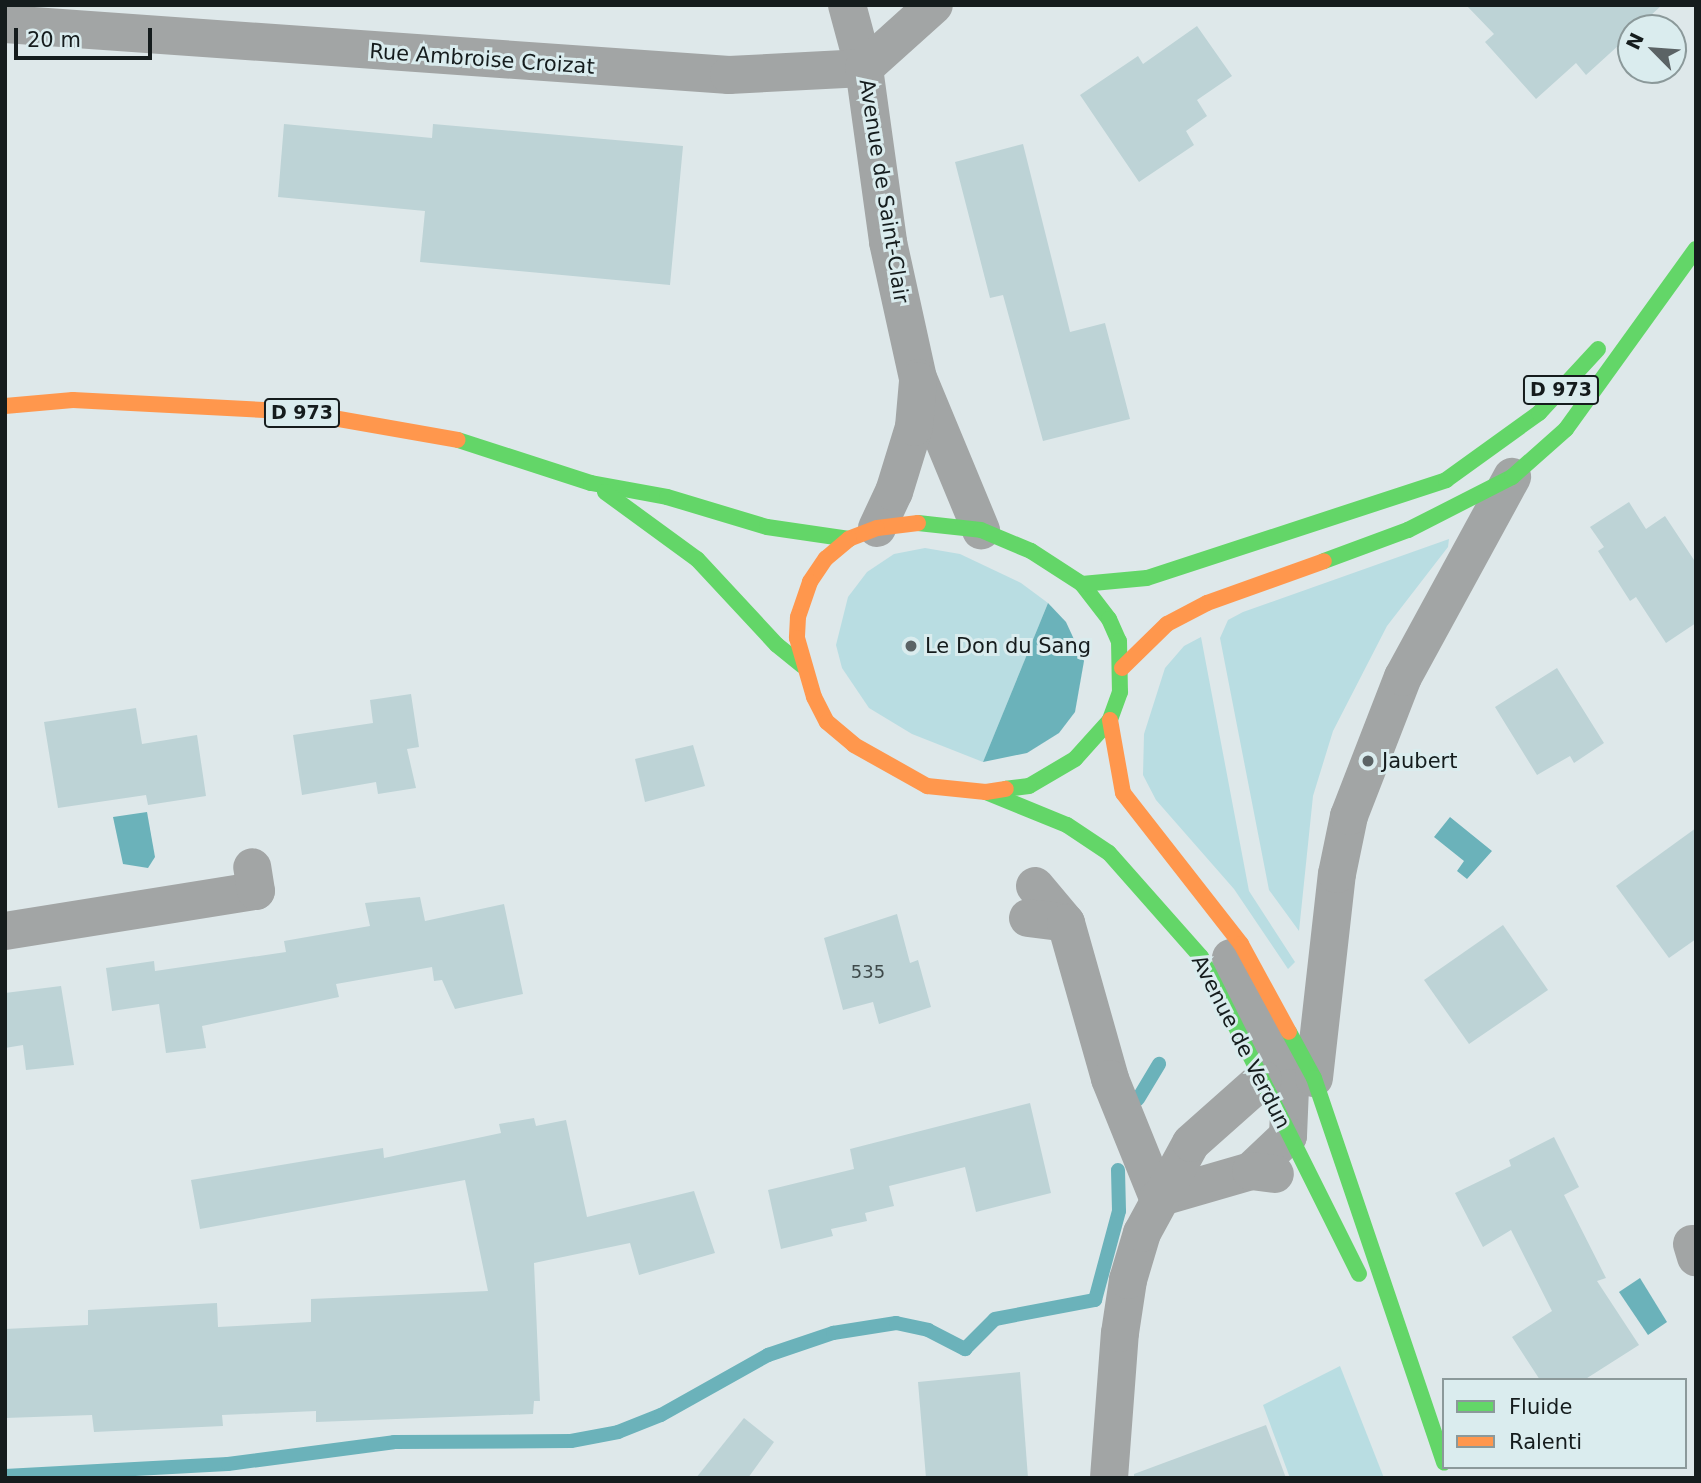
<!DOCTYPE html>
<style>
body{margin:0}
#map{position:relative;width:1701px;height:1483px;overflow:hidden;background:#dee8ea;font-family:"DejaVu Sans",sans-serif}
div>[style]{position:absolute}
.green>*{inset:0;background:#b9dde2}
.water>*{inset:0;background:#6bb2ba}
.stream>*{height:14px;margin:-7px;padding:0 7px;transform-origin:7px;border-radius:7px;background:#6bb2ba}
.building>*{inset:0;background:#bdd3d6}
.street>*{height:38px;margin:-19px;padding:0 19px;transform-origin:19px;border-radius:19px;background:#a2a5a5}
.fast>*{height:16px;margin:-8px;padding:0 8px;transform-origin:8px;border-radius:8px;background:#63d668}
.slow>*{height:16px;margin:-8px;padding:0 8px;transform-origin:8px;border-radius:8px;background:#ff974d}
.dots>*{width:19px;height:19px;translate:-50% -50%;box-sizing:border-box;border:4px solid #daecee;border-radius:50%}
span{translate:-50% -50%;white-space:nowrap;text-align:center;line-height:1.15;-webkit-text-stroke:6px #daecee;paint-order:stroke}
.number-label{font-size:18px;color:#3f4a4b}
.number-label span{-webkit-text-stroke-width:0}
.shield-label span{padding:2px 5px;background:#daecee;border:2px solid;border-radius:5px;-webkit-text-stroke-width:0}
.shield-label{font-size:19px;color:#151c1d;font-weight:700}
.street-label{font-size:21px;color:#151c1d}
.poi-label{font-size:21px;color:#151c1d}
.left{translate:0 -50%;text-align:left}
.frame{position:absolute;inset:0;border:7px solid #151c1d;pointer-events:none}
.legend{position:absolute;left:1442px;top:1378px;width:245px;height:91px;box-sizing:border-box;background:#daecee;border:2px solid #8b999a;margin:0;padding:9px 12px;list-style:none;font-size:21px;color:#151c1d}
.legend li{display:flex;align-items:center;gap:14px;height:35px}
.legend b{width:35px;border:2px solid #8b999a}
.north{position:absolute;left:1617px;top:14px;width:70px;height:70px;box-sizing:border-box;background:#daecee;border:2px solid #8b999a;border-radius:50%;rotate:295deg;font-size:19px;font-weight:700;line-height:28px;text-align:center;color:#151c1d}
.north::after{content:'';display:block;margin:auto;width:24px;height:32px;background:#5b6365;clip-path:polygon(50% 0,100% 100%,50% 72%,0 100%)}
.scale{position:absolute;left:14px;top:28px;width:138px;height:32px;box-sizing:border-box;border:4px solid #151c1d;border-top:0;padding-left:9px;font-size:21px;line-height:24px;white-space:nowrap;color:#151c1d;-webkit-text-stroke:5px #daecee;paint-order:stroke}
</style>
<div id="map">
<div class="green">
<div style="clip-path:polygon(1449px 539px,1448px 547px,1387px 626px,1333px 731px,1313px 796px,1299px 931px,1269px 890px,1220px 638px,1228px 620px,1243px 612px)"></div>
<div style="clip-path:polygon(925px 548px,960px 554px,1021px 583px,1048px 603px,983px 762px,912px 734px,869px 708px,842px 668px,836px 645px,848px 597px,867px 572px,894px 554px)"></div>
<div style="clip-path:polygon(1201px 637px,1249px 891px,1295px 962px,1288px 969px,1234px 889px,1156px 800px,1143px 775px,1144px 734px,1165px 668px,1184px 646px)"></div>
<div style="clip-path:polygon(1340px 1366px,1384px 1478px,1290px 1478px,1263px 1405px)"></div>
</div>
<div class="water">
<div style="clip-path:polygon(1048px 603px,1066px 622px,1084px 661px,1075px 712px,1059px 733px,1027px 753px,983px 762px)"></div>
<div style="clip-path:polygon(147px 812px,155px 857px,148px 868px,123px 864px,113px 817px)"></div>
<div style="clip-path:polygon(1450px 817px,1492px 851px,1467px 879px,1457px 871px,1464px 861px,1434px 837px)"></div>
<div style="clip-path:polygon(1640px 1278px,1667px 1322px,1648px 1335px,1619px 1292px)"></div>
</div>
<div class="stream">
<div style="left:1138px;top:1099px;width:41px;rotate:-59deg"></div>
<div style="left:5px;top:1476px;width:223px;rotate:-3.1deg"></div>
<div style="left:228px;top:1464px;width:167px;rotate:-7.5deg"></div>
<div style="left:394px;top:1442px;width:177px;rotate:-0.3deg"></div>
<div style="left:571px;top:1441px;width:48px;rotate:-10.8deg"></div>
<div style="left:618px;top:1432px;width:46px;rotate:-21.6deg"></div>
<div style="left:661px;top:1415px;width:123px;rotate:-29.3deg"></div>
<div style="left:768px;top:1355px;width:69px;rotate:-18.7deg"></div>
<div style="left:833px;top:1333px;width:64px;rotate:-9deg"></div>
<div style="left:896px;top:1323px;width:33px;rotate:12deg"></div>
<div style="left:928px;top:1330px;width:42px;rotate:27.2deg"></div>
<div style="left:965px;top:1349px;width:42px;rotate:-45deg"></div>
<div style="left:995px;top:1319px;width:102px;rotate:-10.8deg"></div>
<div style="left:1095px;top:1300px;width:92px;rotate:-74.9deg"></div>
<div style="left:1119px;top:1211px;width:41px;rotate:-91.4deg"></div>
</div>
<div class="building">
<div style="clip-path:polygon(1466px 5px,1662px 5px,1637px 28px,1631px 28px,1631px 34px,1586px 75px,1576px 63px,1536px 99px,1485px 42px,1494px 34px)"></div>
<div style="clip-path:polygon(1197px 26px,1232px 76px,1197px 100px,1207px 116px,1186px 131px,1194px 145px,1139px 182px,1080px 95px,1138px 56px,1143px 64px)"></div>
<div style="clip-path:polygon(284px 124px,432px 138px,433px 124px,683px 146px,670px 285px,420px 262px,425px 211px,278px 197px)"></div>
<div style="clip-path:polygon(1023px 144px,1070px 332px,1105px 323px,1130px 419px,1043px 441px,1003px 295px,990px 298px,955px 162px)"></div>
<div style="clip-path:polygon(1629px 502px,1646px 529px,1665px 516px,1696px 563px,1696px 623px,1666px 643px,1636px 597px,1630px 601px,1598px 551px,1604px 547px,1590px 527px)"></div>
<div style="clip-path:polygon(1557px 668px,1604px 743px,1574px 763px,1570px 756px,1537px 775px,1495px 707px)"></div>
<div style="clip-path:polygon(411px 694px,419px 747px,407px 749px,416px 788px,378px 794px,376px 782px,302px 795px,293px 735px,373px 723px,370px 700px)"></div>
<div style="clip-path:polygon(136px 708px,142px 744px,197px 735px,206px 796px,148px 805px,146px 795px,58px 808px,44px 722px)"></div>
<div style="clip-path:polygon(693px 745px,705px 786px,645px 802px,635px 759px)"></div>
<div style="clip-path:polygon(1696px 828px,1696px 939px,1669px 958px,1616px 886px)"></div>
<div style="clip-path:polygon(420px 897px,425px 921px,504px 904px,523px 994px,455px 1009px,442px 980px,434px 981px,432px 967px,336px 984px,339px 997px,202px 1026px,206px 1048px,166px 1053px,159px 1004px,112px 1011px,106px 968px,154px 961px,155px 971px,286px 952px,284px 941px,370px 926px,365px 903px)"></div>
<div style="clip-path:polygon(897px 914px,910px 963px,918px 960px,931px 1007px,879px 1024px,873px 1002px,843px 1010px,824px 938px)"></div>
<div style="clip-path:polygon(1503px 925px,1548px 990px,1469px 1044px,1424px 980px)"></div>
<div style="clip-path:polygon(61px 986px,74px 1065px,26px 1070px,23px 1045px,5px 1048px,5px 993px)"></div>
<div style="clip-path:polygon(1030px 1103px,1051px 1193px,976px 1212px,965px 1167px,889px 1186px,894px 1206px,865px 1213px,867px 1221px,831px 1229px,833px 1236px,781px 1249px,768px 1190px,854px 1169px,850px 1149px)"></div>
<div style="clip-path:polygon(534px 1118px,536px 1126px,566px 1120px,587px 1217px,694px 1191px,715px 1253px,639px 1275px,630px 1243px,534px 1263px,540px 1401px,534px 1401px,533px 1414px,316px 1422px,316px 1411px,222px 1415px,223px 1426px,94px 1432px,92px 1415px,5px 1418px,5px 1329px,88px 1325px,88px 1310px,217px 1303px,218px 1327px,311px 1322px,311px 1299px,488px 1291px,465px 1180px,200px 1229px,191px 1180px,383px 1148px,384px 1158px,501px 1133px,499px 1124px)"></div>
<div style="clip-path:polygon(1554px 1137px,1579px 1187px,1564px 1195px,1606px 1278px,1597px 1281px,1639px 1345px,1584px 1380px,1540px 1380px,1512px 1337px,1552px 1311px,1511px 1230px,1483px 1247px,1455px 1193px,1511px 1166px,1509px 1160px)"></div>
<div style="clip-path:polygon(1020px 1372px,1028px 1478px,926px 1478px,918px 1382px)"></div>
<div style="clip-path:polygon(744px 1418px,774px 1442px,748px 1478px,696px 1478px)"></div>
<div style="clip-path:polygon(1266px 1425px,1286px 1478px,1134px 1478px,1134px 1474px)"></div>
</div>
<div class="street">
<div style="left:847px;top:5px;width:65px;rotate:74.9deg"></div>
<div style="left:864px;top:68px;width:176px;rotate:82.1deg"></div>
<div style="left:888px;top:242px;width:139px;rotate:77.6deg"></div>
<div style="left:918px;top:378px;width:165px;rotate:67.5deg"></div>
<div style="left:5px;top:24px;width:726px;rotate:4.03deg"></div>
<div style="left:729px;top:75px;width:135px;rotate:-3deg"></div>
<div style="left:864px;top:68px;width:94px;rotate:-42deg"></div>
<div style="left:877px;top:528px;width:40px;rotate:-65deg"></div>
<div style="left:894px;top:492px;width:68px;rotate:-72.9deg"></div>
<div style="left:914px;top:427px;width:46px;rotate:-85deg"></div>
<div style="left:1035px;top:886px;width:48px;rotate:50deg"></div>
<div style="left:1028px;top:918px;width:38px;rotate:7deg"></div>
<div style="left:1066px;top:923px;width:162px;rotate:74.2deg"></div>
<div style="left:1110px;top:1079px;width:128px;rotate:68deg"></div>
<div style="left:5px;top:931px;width:254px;rotate:-9.1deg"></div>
<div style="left:256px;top:891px;width:24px;rotate:-99deg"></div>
<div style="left:1231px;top:958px;width:143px;rotate:65.6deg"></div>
<div style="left:1290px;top:1088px;width:48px;rotate:92.4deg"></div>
<div style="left:1288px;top:1136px;width:51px;rotate:136.6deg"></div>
<div style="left:1314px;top:1078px;width:205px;rotate:-83.6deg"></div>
<div style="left:1337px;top:874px;width:59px;rotate:-78.3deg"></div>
<div style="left:1349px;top:816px;width:149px;rotate:-68.8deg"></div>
<div style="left:1403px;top:677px;width:228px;rotate:-61.4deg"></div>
<div style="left:1158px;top:1198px;width:97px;rotate:-16.2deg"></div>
<div style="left:1251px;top:1171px;width:24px;rotate:7deg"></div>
<div style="left:1692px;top:1244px;width:14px;rotate:73deg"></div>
<div style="left:1109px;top:1478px;width:145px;rotate:-85.7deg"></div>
<div style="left:1120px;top:1333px;width:54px;rotate:-81.4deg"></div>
<div style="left:1128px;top:1280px;width:49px;rotate:-73.4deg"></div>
<div style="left:1142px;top:1233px;width:102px;rotate:-61.4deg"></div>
<div style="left:1191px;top:1143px;width:96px;rotate:-41.6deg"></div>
</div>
<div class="fast">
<div style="left:458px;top:440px;width:140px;rotate:17.9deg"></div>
<div style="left:591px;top:483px;width:77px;rotate:10.4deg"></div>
<div style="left:667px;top:497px;width:104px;rotate:16.7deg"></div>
<div style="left:767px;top:527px;width:83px;rotate:8.3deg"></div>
<div style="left:605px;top:492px;width:114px;rotate:36.1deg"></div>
<div style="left:697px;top:559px;width:117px;rotate:47.1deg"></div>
<div style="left:777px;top:645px;width:33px;rotate:39deg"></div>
<div style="left:918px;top:523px;width:63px;rotate:6.3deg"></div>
<div style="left:981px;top:530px;width:54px;rotate:22.8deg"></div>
<div style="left:1031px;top:551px;width:61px;rotate:32.9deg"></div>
<div style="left:1082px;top:584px;width:44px;rotate:52.4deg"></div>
<div style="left:1109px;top:619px;width:24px;rotate:66deg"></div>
<div style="left:1119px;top:641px;width:51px;rotate:88.9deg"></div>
<div style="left:1120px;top:692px;width:30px;rotate:110deg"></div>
<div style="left:1110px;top:720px;width:52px;rotate:131.9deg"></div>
<div style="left:1075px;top:759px;width:53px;rotate:149.6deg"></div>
<div style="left:1029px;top:786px;width:23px;rotate:173deg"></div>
<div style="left:1324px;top:561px;width:90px;rotate:-20.3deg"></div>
<div style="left:1408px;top:530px;width:117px;rotate:-27deg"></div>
<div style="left:1512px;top:477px;width:72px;rotate:-41.6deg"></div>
<div style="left:1566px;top:429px;width:222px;rotate:-54.2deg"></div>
<div style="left:1082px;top:584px;width:65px;rotate:-5.3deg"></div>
<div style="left:1147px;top:578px;width:315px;rotate:-18.1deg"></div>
<div style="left:1446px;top:480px;width:115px;rotate:-35.8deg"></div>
<div style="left:1539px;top:413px;width:87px;rotate:-47.3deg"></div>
<div style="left:986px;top:792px;width:87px;rotate:22.2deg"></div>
<div style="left:1067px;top:825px;width:50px;rotate:33.7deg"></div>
<div style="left:1109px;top:853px;width:139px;rotate:48.5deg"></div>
<div style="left:1201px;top:957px;width:354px;rotate:63.5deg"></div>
<div style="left:1289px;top:1032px;width:52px;rotate:61.5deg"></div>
<div style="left:1314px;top:1078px;width:406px;rotate:71.3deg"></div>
</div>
<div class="slow">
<div style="left:5px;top:406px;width:68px;rotate:-5deg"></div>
<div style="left:73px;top:400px;width:226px;rotate:3deg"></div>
<div style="left:299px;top:412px;width:161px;rotate:10deg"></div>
<div style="left:918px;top:523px;width:41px;rotate:173deg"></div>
<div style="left:877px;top:528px;width:30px;rotate:159deg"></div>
<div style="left:849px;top:539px;width:30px;rotate:140deg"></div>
<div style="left:826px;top:558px;width:29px;rotate:124deg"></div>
<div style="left:810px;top:582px;width:37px;rotate:109deg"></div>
<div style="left:798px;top:617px;width:21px;rotate:93deg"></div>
<div style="left:797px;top:638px;width:61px;rotate:73.9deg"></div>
<div style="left:814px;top:697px;width:28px;rotate:63deg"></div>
<div style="left:827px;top:722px;width:35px;rotate:40deg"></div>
<div style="left:854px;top:745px;width:84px;rotate:29.3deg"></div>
<div style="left:927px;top:786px;width:59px;rotate:5.8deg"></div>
<div style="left:986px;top:792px;width:20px;rotate:-9deg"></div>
<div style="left:1122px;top:668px;width:63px;rotate:-44.4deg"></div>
<div style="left:1167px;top:624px;width:45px;rotate:-27.7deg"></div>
<div style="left:1207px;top:603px;width:124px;rotate:-19.7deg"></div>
<div style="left:1110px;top:720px;width:74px;rotate:79.9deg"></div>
<div style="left:1123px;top:793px;width:192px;rotate:52deg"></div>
<div style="left:1241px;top:944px;width:100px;rotate:61.4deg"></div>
</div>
<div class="dots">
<div style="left:911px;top:646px;background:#5b6365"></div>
<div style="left:1368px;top:761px;background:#5b6365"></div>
</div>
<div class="number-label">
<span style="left:868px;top:972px">535</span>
</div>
<div class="shield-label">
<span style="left:1561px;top:390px">D 973</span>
<span style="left:302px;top:413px">D 973</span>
</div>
<div class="street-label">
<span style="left:482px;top:59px;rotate:4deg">Rue Ambroise Croizat</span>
<span style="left:884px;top:191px;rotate:81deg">Avenue de Saint-Clair</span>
<span style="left:1241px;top:1042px;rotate:63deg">Avenue de Verdun</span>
</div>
<div class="poi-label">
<span class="left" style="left:925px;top:646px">Le Don du Sang</span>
<span class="left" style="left:1382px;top:761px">Jaubert</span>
</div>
<div class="frame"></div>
<ul class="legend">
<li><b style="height:9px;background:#63d668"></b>Fluide</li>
<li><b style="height:9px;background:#ff974d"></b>Ralenti</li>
</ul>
<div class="north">N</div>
<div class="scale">20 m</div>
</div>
